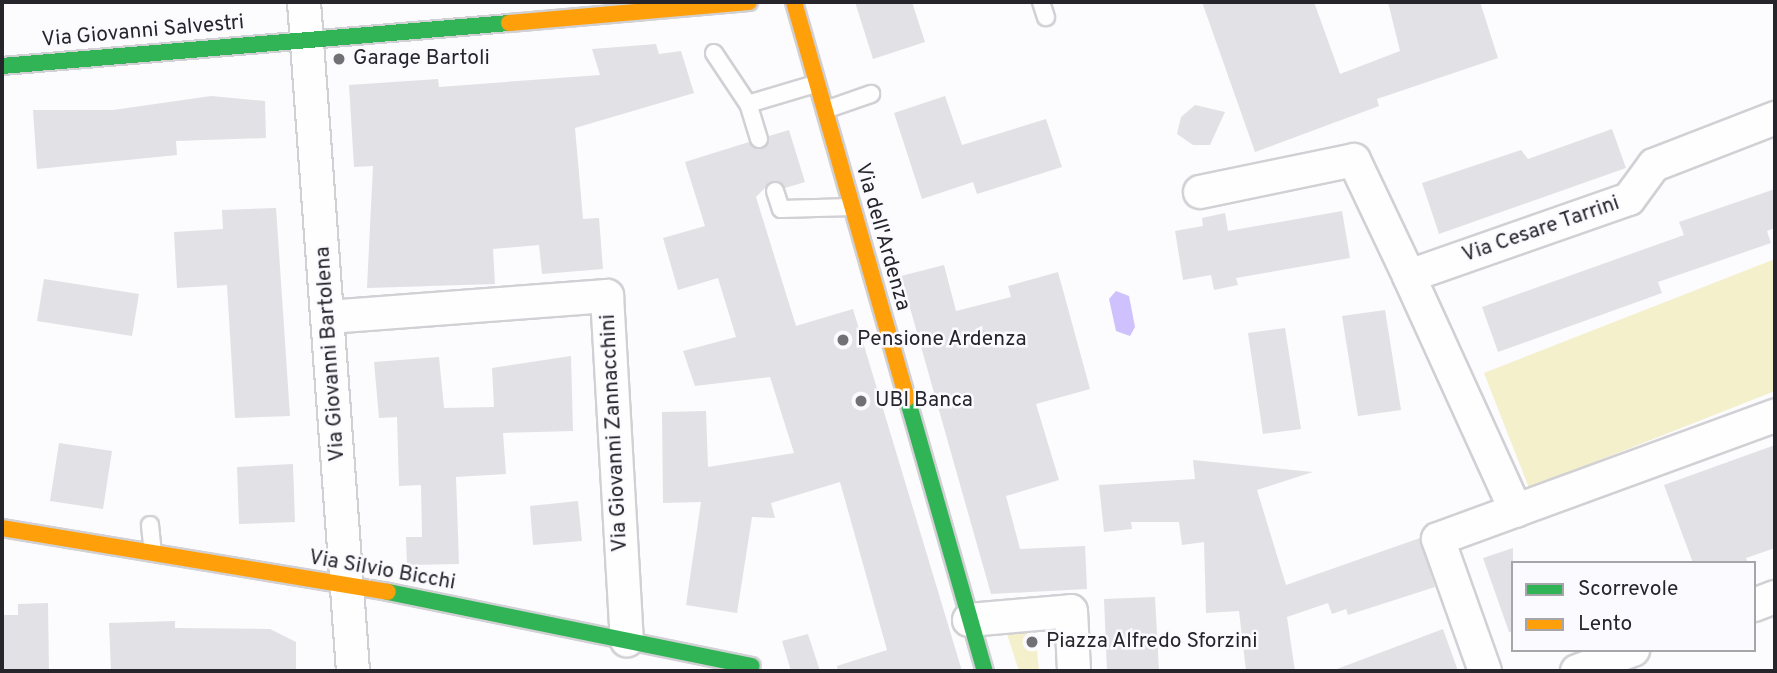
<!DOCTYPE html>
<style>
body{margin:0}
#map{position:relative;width:1777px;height:673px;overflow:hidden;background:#fcfbfd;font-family:Overpass,sans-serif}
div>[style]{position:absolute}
.green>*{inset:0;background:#f4f0cc}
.water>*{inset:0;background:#cfc1fe}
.building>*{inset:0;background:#e2e1e5}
.roads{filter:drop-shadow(2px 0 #d1d0d4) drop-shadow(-2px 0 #d1d0d4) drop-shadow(0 2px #d1d0d4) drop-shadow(0 -2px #d1d0d4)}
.lane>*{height:16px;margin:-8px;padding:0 8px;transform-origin:8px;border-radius:8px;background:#fffeff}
.street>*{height:32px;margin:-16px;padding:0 16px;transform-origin:16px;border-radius:16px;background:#fffeff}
.fast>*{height:16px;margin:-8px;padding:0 8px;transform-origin:8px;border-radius:8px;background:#30b455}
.slow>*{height:16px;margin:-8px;padding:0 8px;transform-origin:8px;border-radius:8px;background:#ff9f0a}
.dots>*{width:19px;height:19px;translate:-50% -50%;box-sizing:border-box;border:4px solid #fbfafe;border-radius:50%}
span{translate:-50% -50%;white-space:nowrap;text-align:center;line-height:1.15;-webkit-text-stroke:5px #fbfafe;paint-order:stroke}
.street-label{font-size:21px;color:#26252c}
.poi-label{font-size:21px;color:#26252c}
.left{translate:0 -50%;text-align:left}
.frame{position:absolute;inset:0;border:4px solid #26252c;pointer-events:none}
.legend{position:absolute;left:1511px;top:561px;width:245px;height:91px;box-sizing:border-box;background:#fbfafe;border:2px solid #a6a5aa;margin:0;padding:9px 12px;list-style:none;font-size:21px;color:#26252c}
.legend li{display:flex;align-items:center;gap:14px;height:35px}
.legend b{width:35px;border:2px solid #a6a5aa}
</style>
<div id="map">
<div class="green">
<div style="clip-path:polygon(1775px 259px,1775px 391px,1529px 488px,1484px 373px)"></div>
<div style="clip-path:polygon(1035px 630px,1039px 671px,1019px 671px,1006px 631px)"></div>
</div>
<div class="water">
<div style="clip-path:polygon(1116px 291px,1129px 296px,1135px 327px,1130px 336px,1116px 331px,1109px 299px)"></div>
</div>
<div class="building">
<div style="clip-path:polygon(855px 2px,912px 2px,925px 42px,873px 59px)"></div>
<div style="clip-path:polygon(1202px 2px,1314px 2px,1340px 74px,1400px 51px,1388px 2px,1480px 2px,1498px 58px,1377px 99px,1379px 106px,1255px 152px)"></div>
<div style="clip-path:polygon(656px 44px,659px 54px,681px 51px,694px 93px,575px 128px,583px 219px,599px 218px,603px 269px,542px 274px,539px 245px,493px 249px,495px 284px,367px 288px,373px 166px,354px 167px,349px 85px,438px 79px,439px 87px,600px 75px,592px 49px)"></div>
<div style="clip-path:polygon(211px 96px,265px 101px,266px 138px,176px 141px,177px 155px,37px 169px,33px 110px,113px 110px)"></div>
<div style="clip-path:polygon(945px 96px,962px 145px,1046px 119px,1062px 167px,977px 194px,973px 182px,922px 199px,894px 113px)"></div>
<div style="clip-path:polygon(1195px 105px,1225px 112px,1210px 145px,1193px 145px,1177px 134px,1181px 117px)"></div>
<div style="clip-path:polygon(1612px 129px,1626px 168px,1439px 234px,1422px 183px,1521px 150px,1528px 159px)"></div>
<div style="clip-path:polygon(789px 130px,805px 182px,785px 188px,772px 181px,756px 197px,796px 326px,853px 309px,962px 671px,838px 671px,837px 666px,887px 650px,840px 482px,771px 503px,775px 518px,752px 517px,737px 613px,686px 605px,701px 502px,663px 503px,662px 412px,706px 411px,708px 467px,794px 453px,770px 377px,695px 386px,683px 351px,736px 337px,718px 278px,678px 290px,663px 238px,705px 226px,685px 162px,749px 142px,761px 149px,769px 136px)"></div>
<div style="clip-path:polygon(1775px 189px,1775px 228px,1767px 231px,1771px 243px,1658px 282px,1662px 293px,1498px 352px,1482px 307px,1684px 235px,1679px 222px)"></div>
<div style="clip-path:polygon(276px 208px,290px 416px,235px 418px,227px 285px,177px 288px,174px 232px,223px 229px,222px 210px)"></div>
<div style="clip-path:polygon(1342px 211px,1350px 258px,1236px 278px,1238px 285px,1214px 290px,1211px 275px,1183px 280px,1175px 231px,1203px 226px,1202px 218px,1225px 213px,1228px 231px)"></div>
<div style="clip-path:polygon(944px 265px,956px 311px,1011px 297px,1008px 286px,1058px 272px,1090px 389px,1036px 404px,1059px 480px,1006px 496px,1020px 549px,1085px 546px,1087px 589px,991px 594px,901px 276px)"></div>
<div style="clip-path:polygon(44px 279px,139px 294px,132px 336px,37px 321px)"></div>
<div style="clip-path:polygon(1385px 310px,1401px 410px,1358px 416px,1342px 316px)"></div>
<div style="clip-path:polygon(1285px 328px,1301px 429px,1263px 434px,1248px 333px)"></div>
<div style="clip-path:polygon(571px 356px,573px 431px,503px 433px,506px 474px,456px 477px,459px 564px,407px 565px,406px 537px,422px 537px,421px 485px,399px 486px,397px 417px,379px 418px,374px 362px,439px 357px,444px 408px,494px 407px,492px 368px)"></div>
<div style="clip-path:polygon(59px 443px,112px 451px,103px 509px,50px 501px)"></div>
<div style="clip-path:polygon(1775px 445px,1775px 548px,1746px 558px,1748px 563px,1693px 563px,1664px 485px)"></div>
<div style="clip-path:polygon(1193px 460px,1313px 472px,1257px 490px,1286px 585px,1420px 538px,1435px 587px,1348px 615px,1346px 609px,1332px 614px,1328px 603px,1287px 617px,1295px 671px,1246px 671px,1239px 611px,1206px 613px,1204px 542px,1182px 545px,1179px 522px,1131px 522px,1132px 529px,1104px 532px,1099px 485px,1195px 479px)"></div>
<div style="clip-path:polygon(293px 464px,295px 522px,239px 524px,237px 467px)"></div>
<div style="clip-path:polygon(578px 501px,582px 541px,533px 545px,530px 506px)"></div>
<div style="clip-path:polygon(1513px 548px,1513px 632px,1509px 632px,1483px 558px)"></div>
<div style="clip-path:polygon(1155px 597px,1159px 671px,1107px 671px,1104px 599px)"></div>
<div style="clip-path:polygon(48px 603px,49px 671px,2px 671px,2px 615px,18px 615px,18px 604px)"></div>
<div style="clip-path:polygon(175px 621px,175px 628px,270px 629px,296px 642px,296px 671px,111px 671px,109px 623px)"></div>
<div style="clip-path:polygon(1443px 629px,1458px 671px,1337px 671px,1337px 669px)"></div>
<div style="clip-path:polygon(808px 634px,820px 671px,791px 671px,782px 641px)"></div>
</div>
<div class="roads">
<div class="lane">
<div style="left:1041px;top:2px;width:16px;rotate:72deg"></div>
<div style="left:714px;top:53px;width:61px;rotate:56.3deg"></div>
<div style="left:825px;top:110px;width:49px;rotate:-19.2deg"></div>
<div style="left:759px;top:139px;width:37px;rotate:-107deg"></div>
<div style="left:748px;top:104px;width:70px;rotate:-16.6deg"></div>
<div style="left:775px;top:191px;width:19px;rotate:72deg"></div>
<div style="left:781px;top:209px;width:71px;rotate:-1.6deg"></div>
<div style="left:150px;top:525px;width:27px;rotate:84deg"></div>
</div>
<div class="street">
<div style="left:304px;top:2px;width:671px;rotate:85.81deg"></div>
<div style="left:1200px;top:192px;width:157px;rotate:-11.7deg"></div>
<div style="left:1354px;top:160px;width:128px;rotate:64.6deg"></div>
<div style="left:328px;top:317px;width:280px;rotate:-4.3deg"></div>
<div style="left:607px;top:296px;width:345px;rotate:86.7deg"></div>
<div style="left:1516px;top:511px;width:258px;rotate:-114.5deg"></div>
<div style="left:1409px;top:276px;width:233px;rotate:-19.3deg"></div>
<div style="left:1629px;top:199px;width:42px;rotate:-53.7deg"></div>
<div style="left:1654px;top:165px;width:130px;rotate:-21.2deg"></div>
<div style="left:1754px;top:605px;width:22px;rotate:-21deg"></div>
<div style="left:969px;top:620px;width:102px;rotate:-5deg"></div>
<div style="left:1071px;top:611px;width:60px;rotate:87.1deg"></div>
<div style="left:1485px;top:671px;width:140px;rotate:-109.6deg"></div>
<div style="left:1438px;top:539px;width:359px;rotate:-20.1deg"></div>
<div style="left:1577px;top:671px;width:60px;rotate:-20.6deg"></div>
</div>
<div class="fast">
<div style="left:2px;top:66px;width:509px;rotate:-4.85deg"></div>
<div style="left:907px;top:398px;width:284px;rotate:74.1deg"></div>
<div style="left:388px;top:592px;width:371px;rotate:11.5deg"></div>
</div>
<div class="slow">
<div style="left:794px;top:2px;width:412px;rotate:74.1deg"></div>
<div style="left:509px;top:23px;width:241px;rotate:-5deg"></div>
<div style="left:2px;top:528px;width:391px;rotate:9.4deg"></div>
</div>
</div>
<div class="dots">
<div style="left:339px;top:59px;background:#717075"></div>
<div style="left:843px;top:340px;background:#717075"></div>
<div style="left:861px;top:401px;background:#717075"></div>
<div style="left:1032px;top:642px;background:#717075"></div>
</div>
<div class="street-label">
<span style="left:143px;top:32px;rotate:-5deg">Via Giovanni Salvestri</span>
<span style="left:1541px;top:230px;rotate:-19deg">Via Cesare Tarrini</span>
<span style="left:882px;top:237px;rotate:74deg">Via dell'Ardenza</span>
<span style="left:331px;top:354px;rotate:-94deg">Via Giovanni Bartolena</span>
<span style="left:615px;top:433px;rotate:-93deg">Via Giovanni Zannacchini</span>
<span style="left:382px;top:571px;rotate:10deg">Via Silvio Bicchi</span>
</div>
<div class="poi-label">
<span class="left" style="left:353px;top:59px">Garage Bartoli</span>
<span class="left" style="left:857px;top:340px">Pensione Ardenza</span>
<span class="left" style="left:875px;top:401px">UBI Banca</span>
<span class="left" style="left:1046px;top:642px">Piazza Alfredo Sforzini</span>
</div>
<div class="frame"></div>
<ul class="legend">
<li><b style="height:9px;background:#30b455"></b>Scorrevole</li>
<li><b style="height:9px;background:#ff9f0a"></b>Lento</li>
</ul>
</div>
